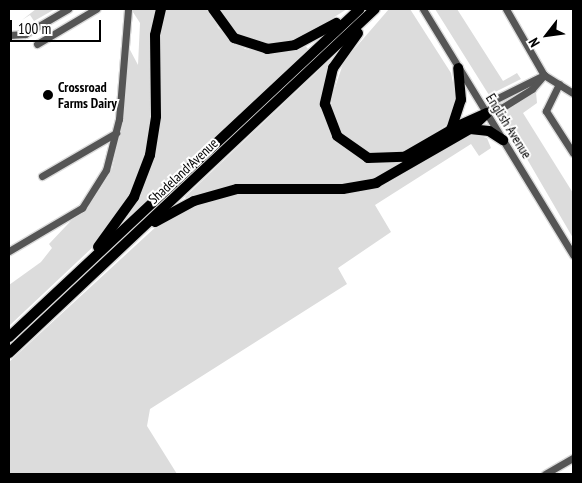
<!DOCTYPE html>
<style>
body{margin:0}
#map{position:relative;width:582px;height:483px;overflow:hidden;background:#fff;font-family:"PT Sans Narrow",sans-serif}
div>[style]{position:absolute}
.green>*{inset:0;background:#dcdcdc}
.roads{filter:drop-shadow(1px 0 #dbdbdb) drop-shadow(-1px 0 #dbdbdb) drop-shadow(0 1px #dbdbdb) drop-shadow(0 -1px #dbdbdb)}
.minor>*{height:7px;margin:-3.5px;padding:0 3.5px;transform-origin:3.5px;border-radius:3.5px;background:#555}
.highway>*{height:10px;margin:-5px;padding:0 5px;transform-origin:5px;border-radius:5px;background:#000}
.dots>*{width:14px;height:14px;translate:-50% -50%;box-sizing:border-box;border:2px solid #fff;border-radius:50%}
span{translate:-50% -50%;white-space:nowrap;text-align:center;line-height:1.15;-webkit-text-stroke:4px #fff;paint-order:stroke}
.poi-label{font-size:14px;color:#000;font-weight:700}
.left{translate:0 -50%;text-align:left}
.street-label{font-size:14px;color:#000}
.frame{position:absolute;inset:0;border:10px solid #000;pointer-events:none}
.north{position:absolute;left:522px;top:10px;width:50px;height:50px;-webkit-text-stroke:4px #fff;paint-order:stroke;rotate:240deg;font-size:14px;font-weight:700;line-height:20px;text-align:center;color:#000}
.north::after{content:'';display:block;margin:auto;width:18px;height:22px;background:#000;clip-path:polygon(50% 0,100% 100%,50% 72%,0 100%)}
.scale{position:absolute;left:10px;top:20px;width:91px;height:22px;box-sizing:border-box;border:2px solid #000;border-top:0;padding-left:6px;font-size:15px;line-height:18px;white-space:nowrap;color:#000;-webkit-text-stroke:4px #fff;paint-order:stroke}
</style>
<div id="map">
<div class="green">
<div style="clip-path:polygon(36px 9px,55px 9px,34px 21px,30px 15px,22px 20px)"></div>
<div style="clip-path:polygon(131px 9px,157px 9px,150px 141px,132px 192px,95px 245px,9px 326px,9px 285px,41px 262px,52px 248px,49px 244px,100px 190px,112px 169px,124px 116px,129px 48px,138px 65px,140px 23px)"></div>
<div style="clip-path:polygon(163px 9px,210px 9px,218px 28px,245px 49px,273px 53px,305px 45px,308px 49px,126px 223px,123px 220px,147px 175px)"></div>
<div style="clip-path:polygon(218px 9px,347px 9px,296px 41px,269px 45px,237px 34px)"></div>
<div style="clip-path:polygon(389px 9px,410px 9px,451px 73px,457px 103px,448px 124px,410px 148px,396px 155px,371px 155px,345px 140px,335px 124px,331px 99px,344px 61px)"></div>
<div style="clip-path:polygon(435px 9px,457px 9px,503px 81px,517px 73px,521px 79px,489px 95px)"></div>
<div style="clip-path:polygon(332px 58px,321px 100px,329px 132px,360px 159px,380px 164px,409px 159px,399px 170px,355px 185px,260px 184px,188px 201px,185px 197px)"></div>
<div style="clip-path:polygon(536px 92px,537px 103px,523px 113px,573px 193px,573px 238px,505px 121px,507px 111px)"></div>
<div style="clip-path:polygon(472px 134px,487px 138px,491px 148px,479px 156px,471px 144px,375px 205px,391px 232px,338px 268px,347px 284px,150px 409px,147px 426px,177px 474px,9px 474px,9px 362px,159px 224px,191px 206px,240px 192px,335px 195px,385px 185px)"></div>
</div>
<div class="roads">
<div class="minor">
<div style="left:423px;top:9px;width:288px;rotate:58.6deg"></div>
<div style="left:506px;top:9px;width:76px;rotate:60.1deg"></div>
<div style="left:544px;top:75px;width:34px;rotate:32deg"></div>
<div style="left:9px;top:35px;width:16px;rotate:-4deg"></div>
<div style="left:25px;top:34px;width:50px;rotate:-30.2deg"></div>
<div style="left:37px;top:44px;width:69px;rotate:-30.7deg"></div>
<div style="left:559px;top:84px;width:30px;rotate:116deg"></div>
<div style="left:546px;top:111px;width:50px;rotate:57.3deg"></div>
<div style="left:487px;top:113px;width:17px;rotate:-57deg"></div>
<div style="left:496px;top:99px;width:54px;rotate:-26.6deg"></div>
<div style="left:544px;top:75px;width:18px;rotate:131deg"></div>
<div style="left:532px;top:89px;width:36px;rotate:148deg"></div>
<div style="left:502px;top:108px;width:7px;rotate:-164deg"></div>
<div style="left:42px;top:176px;width:86px;rotate:-30.2deg"></div>
<div style="left:9px;top:251px;width:85px;rotate:-30.5deg"></div>
<div style="left:82px;top:208px;width:45px;rotate:-57.7deg"></div>
<div style="left:106px;top:170px;width:53px;rotate:-75.7deg"></div>
<div style="left:119px;top:119px;width:110px;rotate:-85.3deg"></div>
<div style="left:545px;top:474px;width:32px;rotate:-30deg"></div>
</div>
<div class="highway">
<div style="left:213px;top:9px;width:36px;rotate:54deg"></div>
<div style="left:234px;top:38px;width:35px;rotate:18deg"></div>
<div style="left:267px;top:49px;width:28px;rotate:-8deg"></div>
<div style="left:295px;top:45px;width:47px;rotate:-28.2deg"></div>
<div style="left:358px;top:33px;width:43px;rotate:125.5deg"></div>
<div style="left:333px;top:68px;width:37px;rotate:103deg"></div>
<div style="left:325px;top:104px;width:34px;rotate:69deg"></div>
<div style="left:337px;top:136px;width:38px;rotate:35deg"></div>
<div style="left:368px;top:158px;width:36px;rotate:-2deg"></div>
<div style="left:404px;top:157px;width:54px;rotate:-29.9deg"></div>
<div style="left:451px;top:130px;width:32px;rotate:-72deg"></div>
<div style="left:461px;top:100px;width:32px;rotate:-95deg"></div>
<div style="left:451px;top:129px;width:39px;rotate:-24deg"></div>
<div style="left:470px;top:129px;width:19px;rotate:6deg"></div>
<div style="left:489px;top:131px;width:17px;rotate:33deg"></div>
<div style="left:155px;top:222px;width:44px;rotate:-28.3deg"></div>
<div style="left:194px;top:201px;width:45px;rotate:-15.6deg"></div>
<div style="left:237px;top:189px;width:106px"></div>
<div style="left:343px;top:189px;width:34px;rotate:-10deg"></div>
<div style="left:376px;top:183px;width:108px;rotate:-29.9deg"></div>
<div style="left:470px;top:129px;width:23px;rotate:-43deg"></div>
<div style="left:98px;top:247px;width:62px;rotate:-54.2deg"></div>
<div style="left:134px;top:197px;width:45px;rotate:-69.1deg"></div>
<div style="left:150px;top:155px;width:39px;rotate:-81deg"></div>
<div style="left:156px;top:116px;width:81px;rotate:-90.7deg"></div>
<div style="left:155px;top:35px;width:27px;rotate:-77deg"></div>
<div style="left:9px;top:337px;width:480px;rotate:-43.1deg"></div>
<div style="left:9px;top:353px;width:502px;rotate:-43.23deg"></div>
</div>
</div>
<div class="dots">
<div style="left:48px;top:95px;background:#000"></div>
</div>
<div class="poi-label">
<span class="left" style="left:58px;top:95px">Crossroad<br>Farms Dairy</span>
</div>
<div class="street-label">
<span style="left:509px;top:126px;rotate:58deg">English Avenue</span>
<span style="left:183px;top:171px;rotate:-43deg">Shadeland Avenue</span>
</div>
<div class="frame"></div>
<div class="north">N</div>
<div class="scale">100 m</div>
</div>
